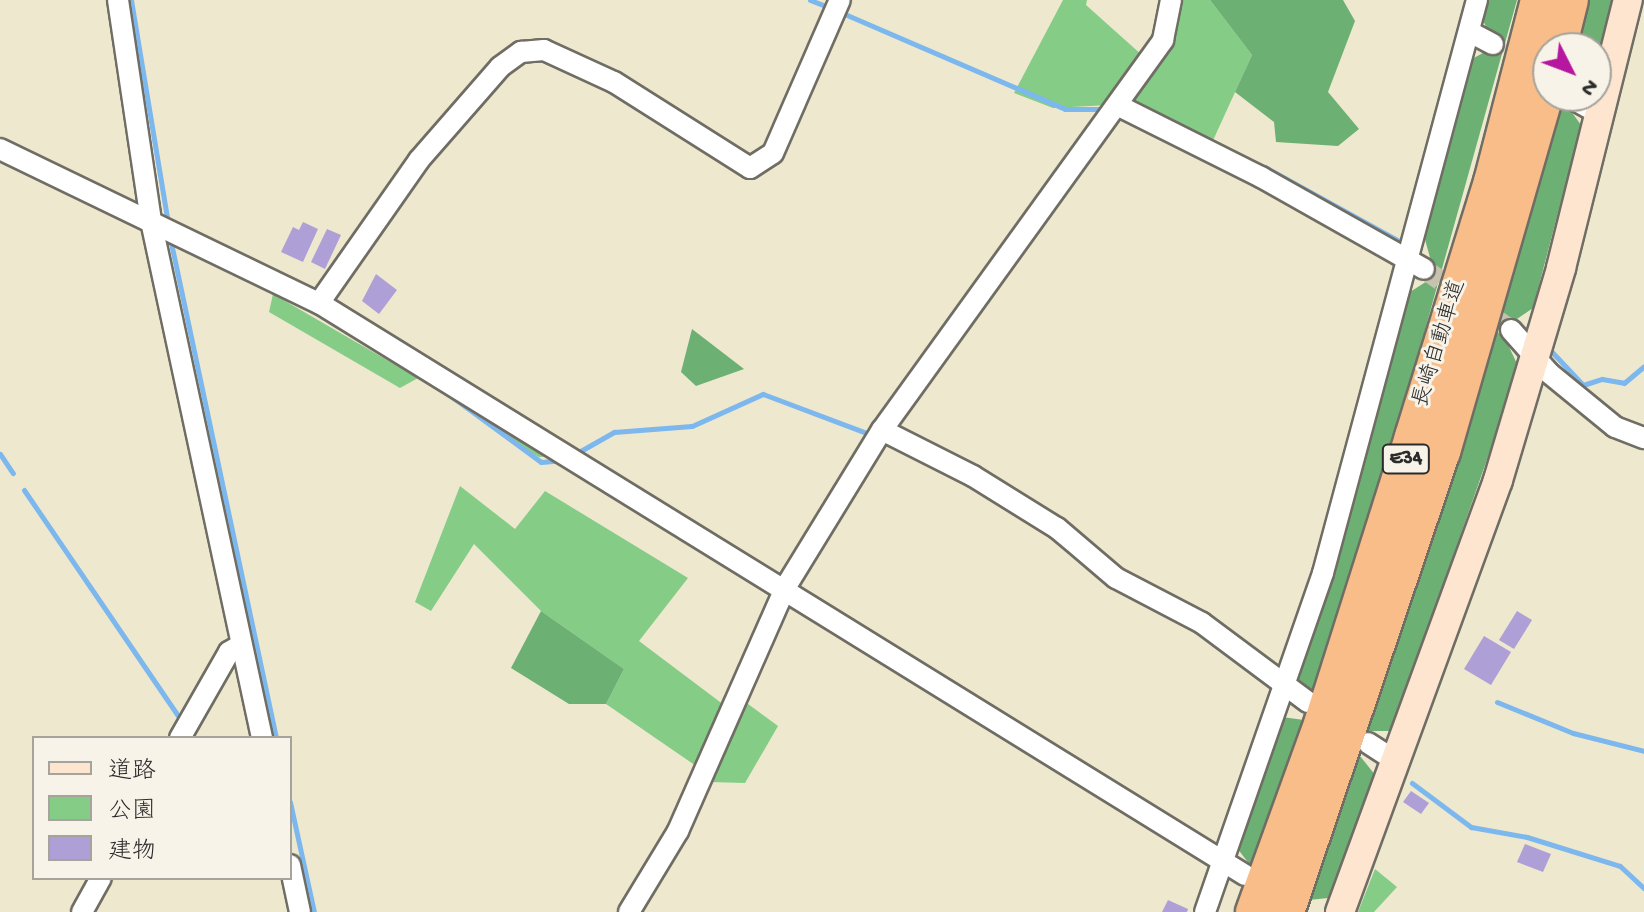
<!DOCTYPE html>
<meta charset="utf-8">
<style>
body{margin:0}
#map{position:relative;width:1644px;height:912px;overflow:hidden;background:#eee8ce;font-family:"Gochi Hand","Klee One",sans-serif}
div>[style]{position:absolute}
.green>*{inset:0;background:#85cc87}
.forest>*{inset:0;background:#6cb074}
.stream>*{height:5px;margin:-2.5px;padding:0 2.5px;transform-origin:2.5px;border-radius:2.5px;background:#7cb7ee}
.building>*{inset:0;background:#af9fd7}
.street-tunnel>*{height:20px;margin-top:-10px;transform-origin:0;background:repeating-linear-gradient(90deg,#c7c2ad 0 20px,transparent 0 30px)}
.roads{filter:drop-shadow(2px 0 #6f6d64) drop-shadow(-2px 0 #6f6d64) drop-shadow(0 2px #6f6d64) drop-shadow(0 -2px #6f6d64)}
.street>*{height:20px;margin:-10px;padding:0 10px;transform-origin:10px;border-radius:10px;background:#fff}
.secondary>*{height:28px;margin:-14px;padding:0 14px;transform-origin:14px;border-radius:14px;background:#fde5d0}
.highway>*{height:36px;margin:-18px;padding:0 18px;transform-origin:18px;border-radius:18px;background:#f9bd89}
span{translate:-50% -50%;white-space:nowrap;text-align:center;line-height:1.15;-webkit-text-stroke:6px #f7f3e8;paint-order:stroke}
.shield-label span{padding:2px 6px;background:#f7f3e8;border:2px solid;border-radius:6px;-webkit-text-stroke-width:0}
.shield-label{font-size:20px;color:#2b2b2b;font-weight:700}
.street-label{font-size:22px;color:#2b2b2b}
.legend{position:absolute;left:32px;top:736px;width:260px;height:144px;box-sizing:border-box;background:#f7f3e8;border:2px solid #a5a39c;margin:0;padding:10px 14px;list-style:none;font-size:24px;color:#2b2b2b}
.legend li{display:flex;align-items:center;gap:16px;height:40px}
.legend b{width:40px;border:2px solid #a5a39c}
.north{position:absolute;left:1532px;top:32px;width:80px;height:80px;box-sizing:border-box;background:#f7f3e8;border:2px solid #a5a39c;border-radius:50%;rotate:132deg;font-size:22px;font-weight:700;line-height:32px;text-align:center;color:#2b2b2b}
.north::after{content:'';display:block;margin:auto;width:28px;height:36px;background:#b5179e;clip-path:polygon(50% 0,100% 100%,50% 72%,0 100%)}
</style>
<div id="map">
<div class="green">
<div style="clip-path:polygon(1063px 0,1087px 0,1086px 5px,1143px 56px,1109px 105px,1053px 108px,1014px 93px)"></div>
<div style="clip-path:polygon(1178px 0,1210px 0,1252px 55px,1210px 147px,1128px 103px)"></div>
<div style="clip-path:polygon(273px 294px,418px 378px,400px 388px,269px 312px)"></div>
<div style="clip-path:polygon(447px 388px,558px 456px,539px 457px,504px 437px)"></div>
<div style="clip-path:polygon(460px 486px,515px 529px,545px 491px,688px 578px,639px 641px,724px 705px,699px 768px,606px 704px,624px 669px,541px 611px,474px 544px,431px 611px,415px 602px)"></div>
<div style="clip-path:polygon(744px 701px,778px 726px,745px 783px,710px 782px)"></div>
<div style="clip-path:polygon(1375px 869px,1397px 887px,1374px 912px,1358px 912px)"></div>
</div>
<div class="forest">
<div style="clip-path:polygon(1210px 0,1343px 0,1355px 21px,1328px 92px,1359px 129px,1338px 146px,1276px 142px,1274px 122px,1235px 92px,1252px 55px)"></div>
<div style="clip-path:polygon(1484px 0,1517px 0,1402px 412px,1312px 694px,1296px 677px,1410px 292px,1435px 276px,1423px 232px,1470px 60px,1496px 46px,1480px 15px)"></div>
<div style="clip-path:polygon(1583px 0,1613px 0,1596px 75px,1596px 48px,1572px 48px)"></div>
<div style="clip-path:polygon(1560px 96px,1581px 125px,1533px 308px,1501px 330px,1519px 368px,1392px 731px,1366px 731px)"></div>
<div style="clip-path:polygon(692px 329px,744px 369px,696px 386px,681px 372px)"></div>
<div style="clip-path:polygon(541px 611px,624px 669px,606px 704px,569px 704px,511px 668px)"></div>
<div style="clip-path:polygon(1282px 717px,1304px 720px,1250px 865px,1237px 848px)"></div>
<div style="clip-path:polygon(1360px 756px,1376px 776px,1328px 898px,1309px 900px)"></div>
</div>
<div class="stream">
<div style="left:131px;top:0;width:227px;rotate:80.6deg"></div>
<div style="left:810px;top:0;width:22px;rotate:21deg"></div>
<div style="left:840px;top:12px;width:245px;rotate:23.3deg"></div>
<div style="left:1065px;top:109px;width:41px"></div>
<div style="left:1260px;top:171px;width:6px;rotate:-39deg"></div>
<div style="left:1265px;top:167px;width:153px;rotate:28.9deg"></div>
<div style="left:170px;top:238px;width:511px;rotate:78.03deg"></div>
<div style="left:1552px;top:352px;width:45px;rotate:46.8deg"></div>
<div style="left:1583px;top:385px;width:20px;rotate:-18deg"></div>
<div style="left:1602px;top:379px;width:22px;rotate:10deg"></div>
<div style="left:1624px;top:383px;width:26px;rotate:-40deg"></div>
<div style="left:444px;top:391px;width:120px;rotate:36.2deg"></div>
<div style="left:541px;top:462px;width:21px;rotate:-5deg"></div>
<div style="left:577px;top:453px;width:43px;rotate:-29.6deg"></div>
<div style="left:614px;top:432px;width:78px;rotate:-4.4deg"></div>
<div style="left:692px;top:426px;width:78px;rotate:-24.3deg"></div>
<div style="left:763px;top:394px;width:116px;rotate:20.6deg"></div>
<div style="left:0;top:454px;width:23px;rotate:56deg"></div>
<div style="left:24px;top:490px;width:273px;rotate:55.7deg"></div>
<div style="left:1497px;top:702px;width:82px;rotate:22.2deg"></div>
<div style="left:1573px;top:733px;width:73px;rotate:14.2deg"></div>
<div style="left:1412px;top:783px;width:74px;rotate:36.7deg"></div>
<div style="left:1471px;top:827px;width:57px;rotate:10.1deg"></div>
<div style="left:1527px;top:837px;width:97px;rotate:17.3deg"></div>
<div style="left:1620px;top:866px;width:33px;rotate:43deg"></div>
<div style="left:290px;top:802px;width:113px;rotate:77.7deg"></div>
</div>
<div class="building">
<div style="clip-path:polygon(303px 222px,318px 229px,303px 262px,281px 252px,293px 227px,299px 230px)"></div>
<div style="clip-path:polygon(327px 229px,341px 235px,325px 269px,311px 262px)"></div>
<div style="clip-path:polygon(376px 274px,397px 290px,379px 314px,362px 301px)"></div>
<div style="clip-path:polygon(1517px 611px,1532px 620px,1514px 649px,1499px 640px)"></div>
<div style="clip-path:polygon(1484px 636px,1511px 652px,1491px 685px,1464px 669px)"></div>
<div style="clip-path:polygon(1411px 791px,1429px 803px,1421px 814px,1403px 802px)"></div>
<div style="clip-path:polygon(1525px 844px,1551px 854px,1543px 872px,1517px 862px)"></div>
<div style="clip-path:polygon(1168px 900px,1188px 909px,1187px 912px,1162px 912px)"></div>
</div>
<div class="street-tunnel">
<div style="left:1424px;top:269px;width:106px;rotate:35deg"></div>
</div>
<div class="roads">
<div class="street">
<div style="left:118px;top:0;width:223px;rotate:81.5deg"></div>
<div style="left:151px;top:221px;width:529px;rotate:77.88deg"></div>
<div style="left:1470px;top:32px;width:26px;rotate:28deg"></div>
<div style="left:1571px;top:98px;width:35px;rotate:29deg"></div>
<div style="left:1119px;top:106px;width:159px;rotate:26.6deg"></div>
<div style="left:1261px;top:177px;width:187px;rotate:29.4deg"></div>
<div style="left:0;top:149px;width:354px;rotate:25.8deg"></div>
<div style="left:319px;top:303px;width:1088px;rotate:31.7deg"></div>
<div style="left:319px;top:303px;width:174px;rotate:-55deg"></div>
<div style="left:419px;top:160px;width:123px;rotate:-48.9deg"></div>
<div style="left:500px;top:67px;width:26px;rotate:-36deg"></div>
<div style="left:521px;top:52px;width:23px;rotate:-5deg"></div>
<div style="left:544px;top:50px;width:77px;rotate:24.6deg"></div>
<div style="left:614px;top:82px;width:161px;rotate:32.3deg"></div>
<div style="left:750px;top:168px;width:27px;rotate:-33deg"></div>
<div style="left:773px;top:153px;width:167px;rotate:-66.4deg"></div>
<div style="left:1511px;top:330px;width:57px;rotate:48.5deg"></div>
<div style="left:1549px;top:373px;width:85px;rotate:39.3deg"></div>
<div style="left:1615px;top:427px;width:31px;rotate:21deg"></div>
<div style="left:882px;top:430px;width:102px;rotate:26.8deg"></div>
<div style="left:973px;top:476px;width:99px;rotate:31.8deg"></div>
<div style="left:1057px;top:528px;width:77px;rotate:40.3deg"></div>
<div style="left:1116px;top:578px;width:97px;rotate:27.6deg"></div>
<div style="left:1202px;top:623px;width:132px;rotate:36.7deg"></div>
<div style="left:180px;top:738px;width:99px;rotate:-60.3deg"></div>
<div style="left:229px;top:652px;width:14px;rotate:-30deg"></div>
<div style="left:1368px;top:743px;width:35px;rotate:33deg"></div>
<div style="left:290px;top:865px;width:48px;rotate:78deg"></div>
<div style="left:82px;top:912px;width:39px;rotate:-61deg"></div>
<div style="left:629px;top:912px;width:95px;rotate:-58.8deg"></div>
<div style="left:678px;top:831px;width:266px;rotate:-66.2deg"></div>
<div style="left:785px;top:588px;width:185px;rotate:-58.5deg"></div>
<div style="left:882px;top:430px;width:481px;rotate:-54.2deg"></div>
<div style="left:1163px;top:40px;width:41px;rotate:-78.7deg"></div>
<div style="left:1205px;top:912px;width:359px;rotate:-70.8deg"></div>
<div style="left:1323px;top:573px;width:593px;rotate:-74.96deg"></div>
</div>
<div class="secondary">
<div style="left:1340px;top:912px;width:460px;rotate:-69.9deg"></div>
<div style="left:1498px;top:480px;width:221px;rotate:-73.4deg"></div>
<div style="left:1561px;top:268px;width:276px;rotate:-76deg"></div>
</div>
<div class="highway">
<div style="left:1558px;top:48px;width:49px;rotate:-76deg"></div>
<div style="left:1254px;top:912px;width:203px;rotate:-70.1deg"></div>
<div style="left:1323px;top:721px;width:298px;rotate:-72.4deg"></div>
<div style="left:1413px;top:437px;width:267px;rotate:-72.8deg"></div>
<div style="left:1492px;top:182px;width:188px;rotate:-75.5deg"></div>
<div style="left:1286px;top:912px;width:486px;rotate:-71.3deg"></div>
<div style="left:1442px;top:452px;width:383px;rotate:-73.9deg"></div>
</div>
</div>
<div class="shield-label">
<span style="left:1406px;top:459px">E34</span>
</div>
<div class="street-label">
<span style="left:1441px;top:344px;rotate:-73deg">長崎自動車道</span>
</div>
<ul class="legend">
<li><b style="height:10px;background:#fde5d0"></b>道路</li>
<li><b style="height:22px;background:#85cc87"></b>公園</li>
<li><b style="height:22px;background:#af9fd7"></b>建物</li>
</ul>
<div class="north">N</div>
</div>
